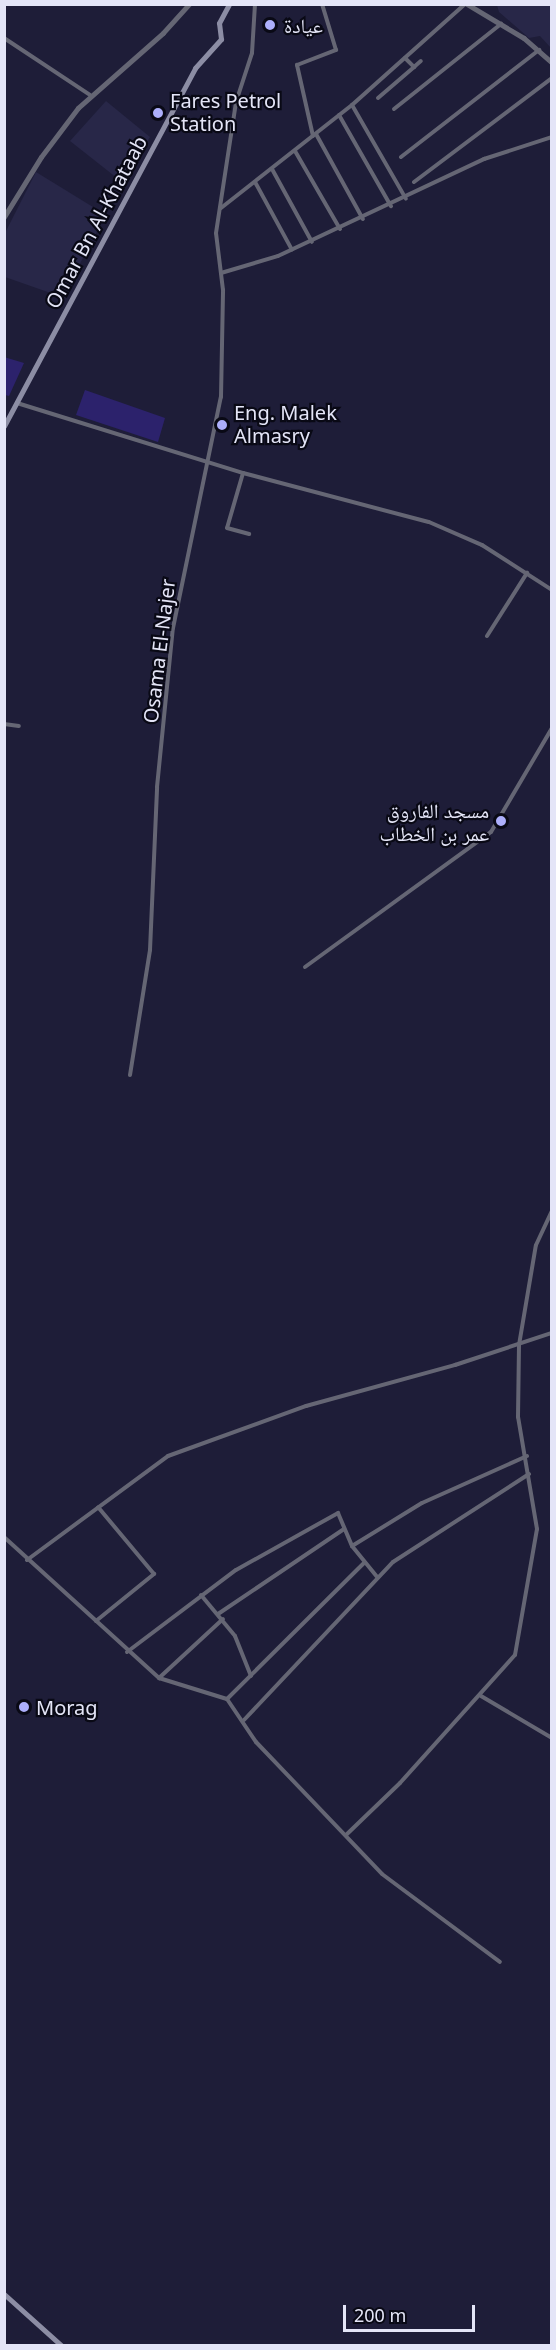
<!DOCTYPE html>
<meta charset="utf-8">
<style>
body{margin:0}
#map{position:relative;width:556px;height:2350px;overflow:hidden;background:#1e1d38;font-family:"Noto Sans","Noto Naskh Arabic",sans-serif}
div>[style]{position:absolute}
.built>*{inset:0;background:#282748}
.green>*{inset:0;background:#2c226c}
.minor>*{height:4px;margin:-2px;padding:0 2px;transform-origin:2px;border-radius:2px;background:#656674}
.tertiary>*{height:4.5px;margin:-2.25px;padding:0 2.25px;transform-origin:2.25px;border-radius:2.25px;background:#656674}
.secondary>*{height:5px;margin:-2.5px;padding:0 2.5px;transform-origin:2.5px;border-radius:2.5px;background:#8c8da4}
.dots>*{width:16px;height:16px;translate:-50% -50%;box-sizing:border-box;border:3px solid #090915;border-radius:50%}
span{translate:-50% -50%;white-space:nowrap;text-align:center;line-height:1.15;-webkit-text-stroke:4.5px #090915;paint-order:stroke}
.poi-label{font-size:20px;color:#e4e5f7}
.left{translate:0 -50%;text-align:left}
.right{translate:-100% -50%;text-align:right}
.street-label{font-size:20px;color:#e4e5f7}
.frame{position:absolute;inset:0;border:6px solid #e4e5f7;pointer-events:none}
.scale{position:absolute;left:343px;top:2305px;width:132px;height:27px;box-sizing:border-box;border:3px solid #e4e5f7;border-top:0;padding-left:8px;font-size:18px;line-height:21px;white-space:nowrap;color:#e4e5f7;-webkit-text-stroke:4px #090915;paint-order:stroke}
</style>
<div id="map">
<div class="built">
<div style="clip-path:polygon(497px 5px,551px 5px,551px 48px,540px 36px,529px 38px,499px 12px)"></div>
<div style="clip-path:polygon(106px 101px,150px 137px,122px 182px,70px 141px)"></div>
<div style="clip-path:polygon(36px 172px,106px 215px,62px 297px,5px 277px,5px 233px)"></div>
</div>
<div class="green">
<div style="clip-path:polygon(4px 357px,24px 363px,9px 396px,5px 395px)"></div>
<div style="clip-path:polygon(85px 390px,165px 418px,158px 442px,76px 415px)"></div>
</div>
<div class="minor">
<div style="left:4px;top:38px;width:103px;rotate:33.5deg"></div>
<div style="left:405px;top:58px;width:13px;rotate:45deg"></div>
<div style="left:414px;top:67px;width:9px;rotate:-41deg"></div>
<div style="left:378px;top:98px;width:48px;rotate:-40.7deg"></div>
<div style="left:352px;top:105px;width:152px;rotate:-41.8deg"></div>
<div style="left:394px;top:109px;width:137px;rotate:-38.5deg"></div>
<div style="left:339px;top:115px;width:105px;rotate:60.3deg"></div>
<div style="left:316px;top:134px;width:97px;rotate:61.1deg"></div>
<div style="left:313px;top:136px;width:73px;rotate:-102.7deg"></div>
<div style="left:297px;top:65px;width:42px;rotate:-21deg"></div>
<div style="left:336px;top:50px;width:48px;rotate:-106.9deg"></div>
<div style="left:295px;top:151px;width:90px;rotate:60deg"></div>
<div style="left:401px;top:157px;width:175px;rotate:-37.8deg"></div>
<div style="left:272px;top:169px;width:83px;rotate:61.3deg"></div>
<div style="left:255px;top:182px;width:77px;rotate:61.4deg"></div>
<div style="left:414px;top:182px;width:173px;rotate:-37deg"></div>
<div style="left:221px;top:208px;width:167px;rotate:-38.2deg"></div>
<div style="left:352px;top:105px;width:108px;rotate:60.1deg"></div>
<div style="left:221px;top:273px;width:59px;rotate:-16.6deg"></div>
<div style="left:278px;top:256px;width:228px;rotate:-25.2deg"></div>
<div style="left:484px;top:159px;width:71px;rotate:-17.9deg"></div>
<div style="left:17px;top:403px;width:237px;rotate:17.2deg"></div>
<div style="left:243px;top:473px;width:192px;rotate:14.8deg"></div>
<div style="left:429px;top:522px;width:58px;rotate:23.5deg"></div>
<div style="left:482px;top:545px;width:83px;rotate:32.7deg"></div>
<div style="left:243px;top:473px;width:57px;rotate:106.2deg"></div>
<div style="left:227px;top:528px;width:23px;rotate:15deg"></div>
<div style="left:487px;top:636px;width:75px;rotate:-57.6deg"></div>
<div style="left:4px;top:724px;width:15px;rotate:8deg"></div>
<div style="left:305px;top:967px;width:230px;rotate:-36deg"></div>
<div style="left:491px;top:832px;width:121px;rotate:-59.6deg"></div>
<div style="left:130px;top:1075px;width:127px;rotate:-80.9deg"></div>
<div style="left:150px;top:950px;width:163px;rotate:-87.5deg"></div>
<div style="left:157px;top:787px;width:160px;rotate:-84.3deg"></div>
<div style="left:173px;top:628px;width:236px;rotate:-78.3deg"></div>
<div style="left:221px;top:397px;width:107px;rotate:-88.9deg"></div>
<div style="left:223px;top:290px;width:57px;rotate:-97deg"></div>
<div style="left:216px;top:233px;width:133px;rotate:-81.3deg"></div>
<div style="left:236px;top:102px;width:52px;rotate:-71.9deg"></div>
<div style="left:252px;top:53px;width:49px;rotate:-86.5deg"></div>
<div style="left:4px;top:1537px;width:210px;rotate:42.3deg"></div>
<div style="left:159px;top:1678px;width:71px;rotate:17.2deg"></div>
<div style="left:227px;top:1699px;width:52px;rotate:56deg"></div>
<div style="left:256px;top:1742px;width:182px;rotate:46.3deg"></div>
<div style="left:382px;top:1874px;width:147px;rotate:36.7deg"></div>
<div style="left:352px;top:1546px;width:82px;rotate:-31.6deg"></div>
<div style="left:422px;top:1503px;width:115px;rotate:-24.1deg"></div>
<div style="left:27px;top:1560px;width:175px;rotate:-36.4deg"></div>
<div style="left:168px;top:1456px;width:147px;rotate:-19.9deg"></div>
<div style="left:306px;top:1406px;width:155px;rotate:-15.4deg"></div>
<div style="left:455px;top:1365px;width:102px;rotate:-18.3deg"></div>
<div style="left:201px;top:1595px;width:53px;rotate:50.3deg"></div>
<div style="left:235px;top:1636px;width:43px;rotate:68.2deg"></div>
<div style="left:218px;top:1614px;width:152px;rotate:-34deg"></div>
<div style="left:96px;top:1621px;width:75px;rotate:-39deg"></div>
<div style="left:154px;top:1574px;width:87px;rotate:-129.9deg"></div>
<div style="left:127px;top:1652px;width:136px;rotate:-37deg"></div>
<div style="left:236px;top:1570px;width:117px;rotate:-29.2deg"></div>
<div style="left:338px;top:1513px;width:36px;rotate:67deg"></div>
<div style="left:352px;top:1546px;width:40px;rotate:51deg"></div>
<div style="left:159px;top:1678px;width:87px;rotate:-42.7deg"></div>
<div style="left:481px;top:1696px;width:82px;rotate:30.6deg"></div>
<div style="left:227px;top:1699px;width:193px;rotate:-44.8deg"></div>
<div style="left:244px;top:1720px;width:217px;rotate:-46.7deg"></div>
<div style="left:393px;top:1562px;width:162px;rotate:-32.9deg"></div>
<div style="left:346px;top:1835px;width:75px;rotate:-43.9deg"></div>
<div style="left:400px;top:1783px;width:172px;rotate:-48.1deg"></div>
<div style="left:515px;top:1655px;width:128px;rotate:-80.1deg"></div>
<div style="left:537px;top:1529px;width:114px;rotate:-99.6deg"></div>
<div style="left:518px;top:1417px;width:72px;rotate:-89.2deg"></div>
<div style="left:519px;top:1345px;width:101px;rotate:-80.4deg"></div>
<div style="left:536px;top:1245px;width:38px;rotate:-65deg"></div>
</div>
<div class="tertiary">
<div style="left:467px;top:4px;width:66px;rotate:30.8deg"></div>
<div style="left:524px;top:38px;width:37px;rotate:41deg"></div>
<div style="left:4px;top:217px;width:70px;rotate:-58.3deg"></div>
<div style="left:41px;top:157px;width:61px;rotate:-52.9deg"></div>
<div style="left:78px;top:108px;width:113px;rotate:-41.4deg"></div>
<div style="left:163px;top:33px;width:39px;rotate:-48deg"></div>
</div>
<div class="secondary">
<div style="left:4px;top:426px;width:406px;rotate:-61.9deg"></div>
<div style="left:195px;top:68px;width:39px;rotate:-48deg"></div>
<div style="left:221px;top:39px;width:16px;rotate:-97deg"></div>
<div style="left:219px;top:23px;width:21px;rotate:-62deg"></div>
<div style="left:4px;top:2294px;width:78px;rotate:41.9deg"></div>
</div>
<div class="dots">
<div style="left:270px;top:25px;background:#adaffb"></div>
<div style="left:158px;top:113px;background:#adaffb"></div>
<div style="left:222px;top:425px;background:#adaffb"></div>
<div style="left:501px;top:821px;background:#adaffb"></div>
<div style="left:24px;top:1707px;background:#adaffb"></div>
</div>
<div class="poi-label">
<span class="left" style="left:284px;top:25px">عيادة</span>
<span class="left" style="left:170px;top:112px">Fares Petrol<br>Station</span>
<span class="left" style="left:234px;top:424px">Eng. Malek<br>Almasry</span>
<span class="right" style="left:489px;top:822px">مسجد الفاروق<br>عمر بن الخطاب</span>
<span class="left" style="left:36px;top:1707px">Morag</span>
</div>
<div class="street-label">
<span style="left:96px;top:222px;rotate:-62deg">Omar Bn Al-Khataab</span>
<span style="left:159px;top:651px;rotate:-83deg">Osama El-Najer</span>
</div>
<div class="frame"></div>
<div class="scale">200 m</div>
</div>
